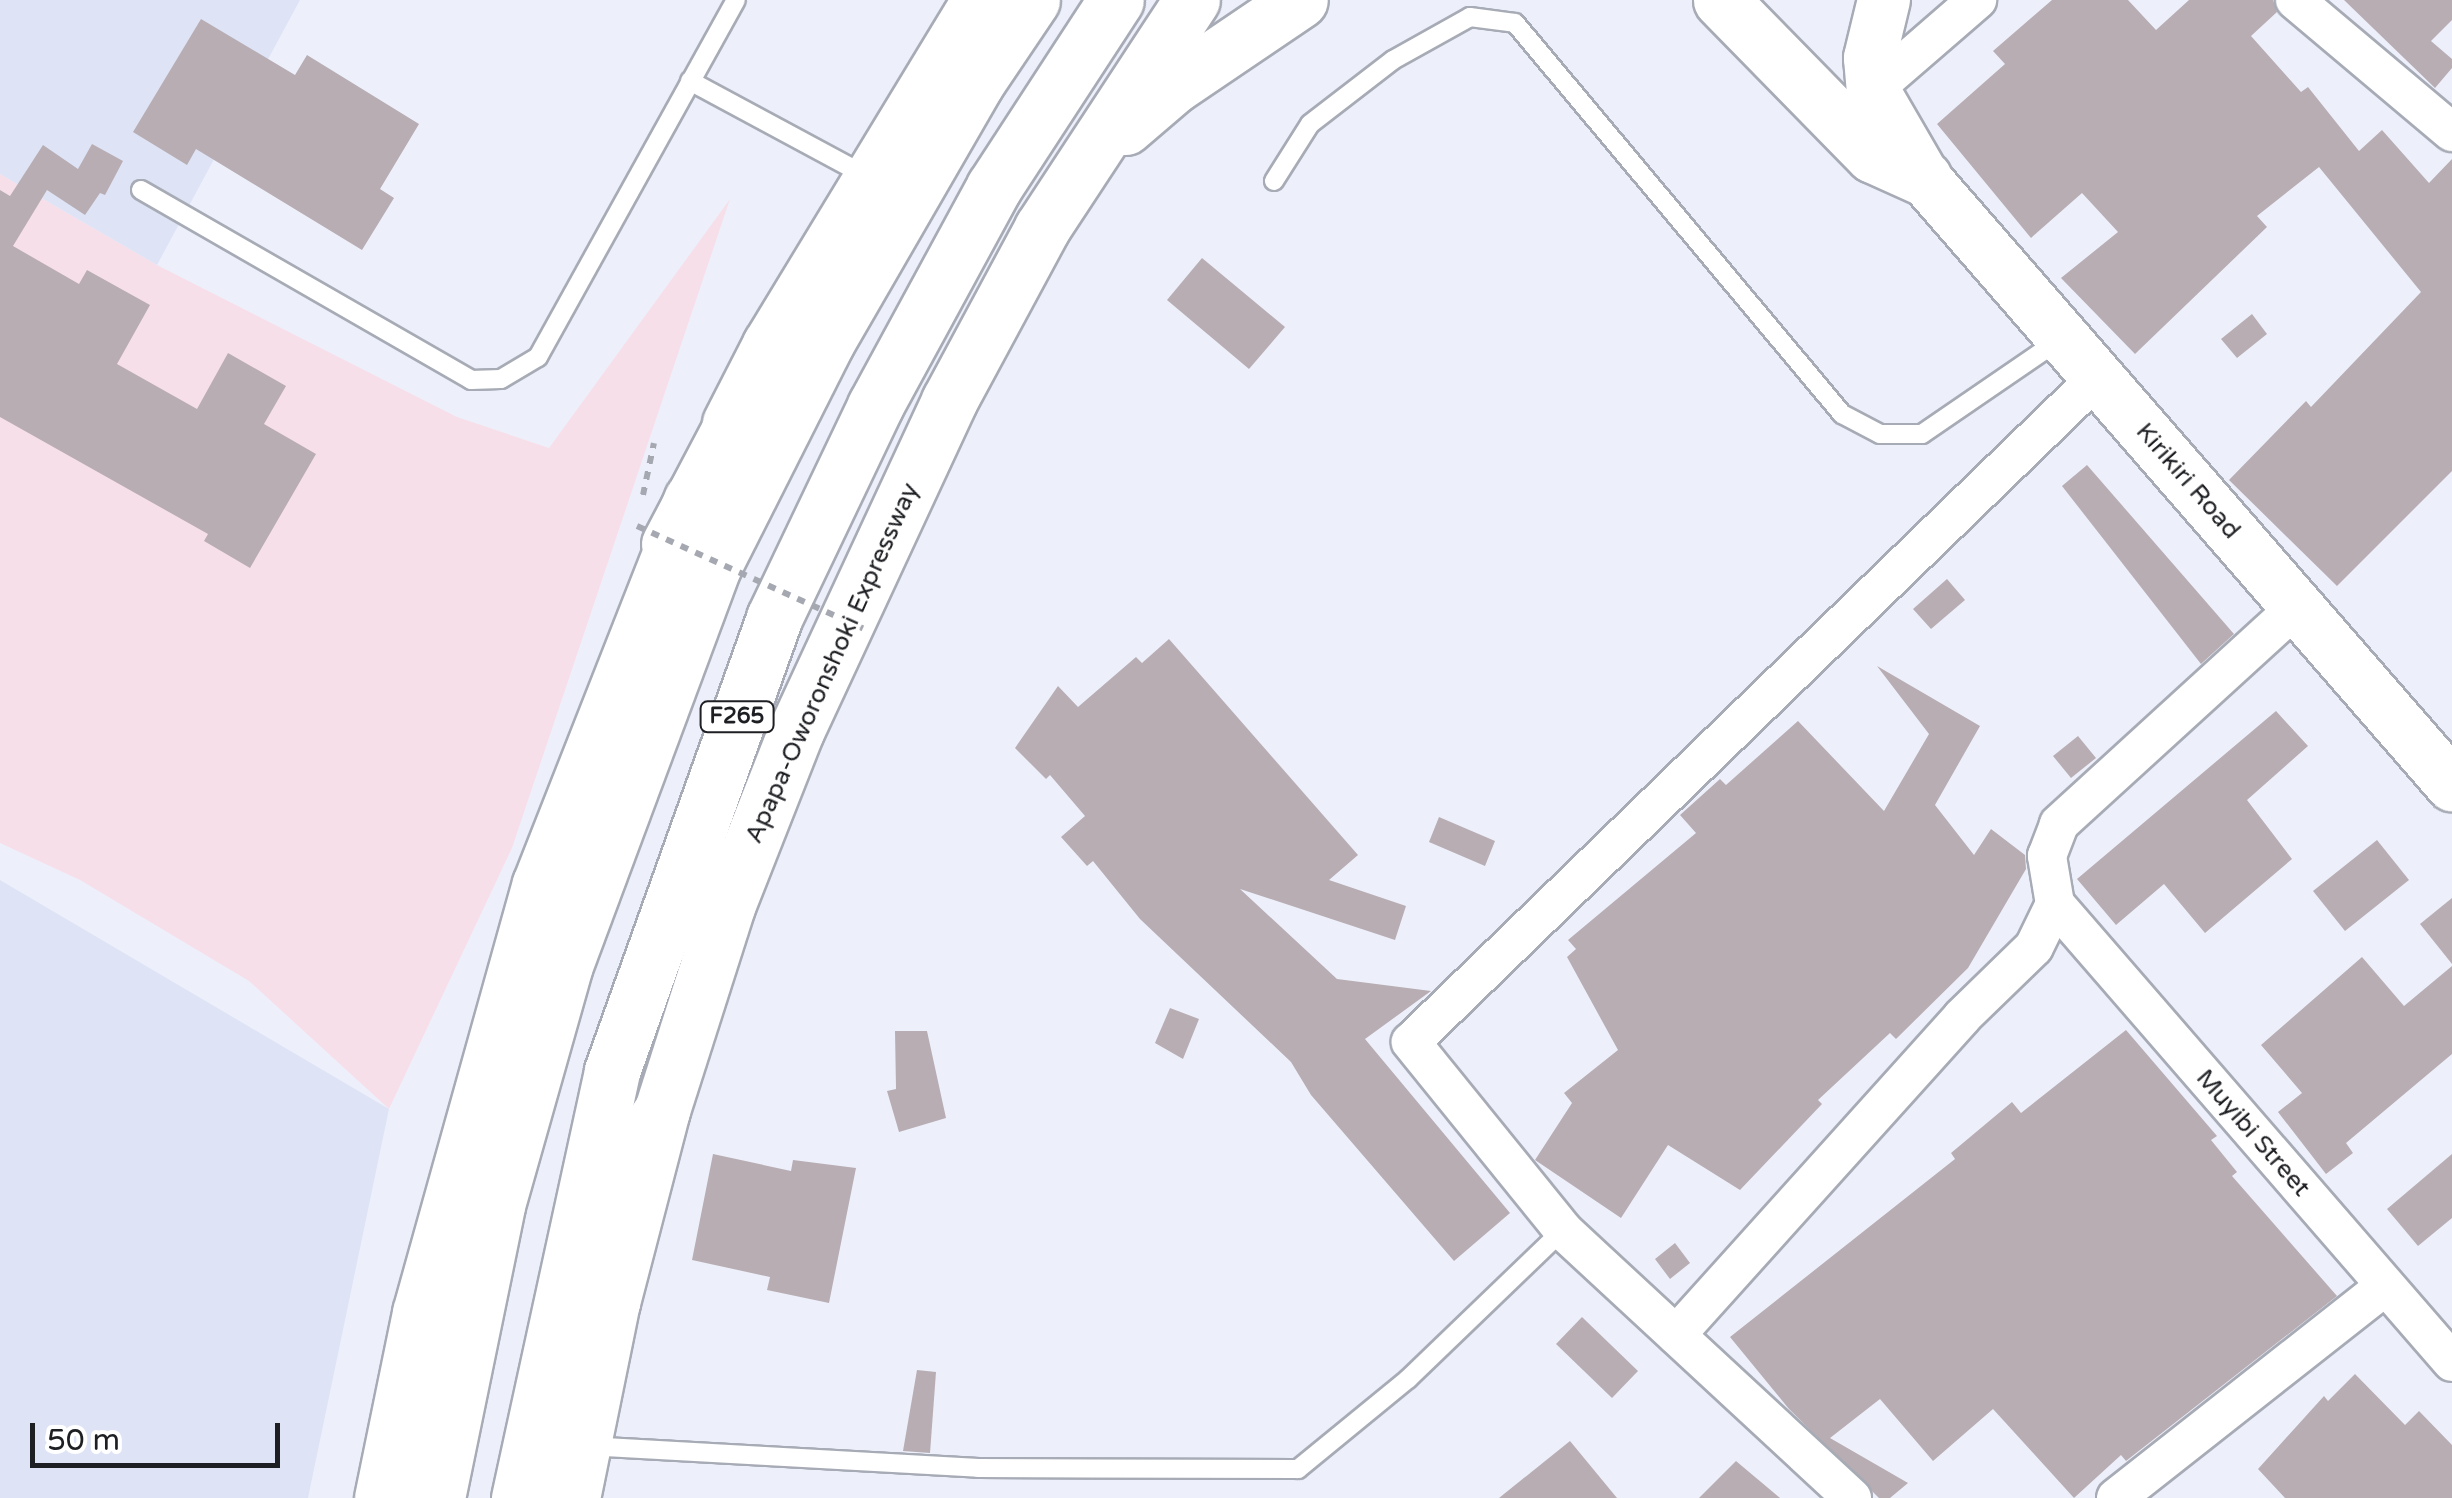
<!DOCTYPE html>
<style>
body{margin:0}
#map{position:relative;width:2452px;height:1498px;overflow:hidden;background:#edf0fb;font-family:"Varela Round",sans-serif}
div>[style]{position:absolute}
.commercial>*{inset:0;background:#f7dfea}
.built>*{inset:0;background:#dee3f5}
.building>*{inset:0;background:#b8adb3}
.path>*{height:6px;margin-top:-3px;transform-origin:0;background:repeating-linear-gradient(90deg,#a5a8b0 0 8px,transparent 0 16px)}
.roads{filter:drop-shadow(2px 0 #a7abb5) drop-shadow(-2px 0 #a7abb5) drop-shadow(0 2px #a7abb5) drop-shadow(0 -2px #a7abb5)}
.service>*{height:18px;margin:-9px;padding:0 9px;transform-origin:9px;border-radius:9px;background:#fff}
.minor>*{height:38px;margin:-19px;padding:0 19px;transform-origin:19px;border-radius:19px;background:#fff}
.secondary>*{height:52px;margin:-26px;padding:0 26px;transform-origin:26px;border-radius:26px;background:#fff}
.primary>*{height:55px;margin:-27.5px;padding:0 27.5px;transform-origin:27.5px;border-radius:27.5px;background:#fff}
.motorway>*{height:55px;margin:-27.5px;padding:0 27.5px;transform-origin:27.5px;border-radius:27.5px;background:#fff}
.path-bridge>*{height:6px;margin-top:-3px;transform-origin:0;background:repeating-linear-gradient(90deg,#a5a8b0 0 8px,transparent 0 16px)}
span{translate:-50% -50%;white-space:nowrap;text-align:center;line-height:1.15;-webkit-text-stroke:8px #fff;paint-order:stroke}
.shield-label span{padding:2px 8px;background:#fff;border:2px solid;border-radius:8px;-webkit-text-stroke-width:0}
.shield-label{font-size:22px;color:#1e1f23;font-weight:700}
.street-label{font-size:25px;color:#1e1f23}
.scale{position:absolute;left:30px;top:1423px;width:250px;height:45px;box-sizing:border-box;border:5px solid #1e1f23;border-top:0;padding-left:12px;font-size:30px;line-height:35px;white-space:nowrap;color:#1e1f23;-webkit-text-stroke:8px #fff;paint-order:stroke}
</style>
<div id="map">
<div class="commercial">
<div style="clip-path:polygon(0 174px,157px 265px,457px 417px,549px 448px,730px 199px,512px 848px,389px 1109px,249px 981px,80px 880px,0 843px)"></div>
</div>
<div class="built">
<div style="clip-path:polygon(0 0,300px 0,157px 265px,0 174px)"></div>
<div style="clip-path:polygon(0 880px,389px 1109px,308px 1498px,0 1498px)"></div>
</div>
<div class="building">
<div style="clip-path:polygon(2052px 0,2128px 0,2156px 30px,2189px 0,2273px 0,2277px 12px,2251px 36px,2301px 92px,2308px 87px,2359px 151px,2382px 130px,2429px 183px,2452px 159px,2452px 471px,2337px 586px,2229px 480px,2306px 401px,2311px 407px,2421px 292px,2319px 167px,2257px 216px,2267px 227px,2135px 354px,2061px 278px,2118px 232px,2082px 193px,2031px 238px,1937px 124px,2005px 64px,1993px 51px)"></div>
<div style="clip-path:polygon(2344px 0,2452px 0,2452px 20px,2431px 41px,2452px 59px,2452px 68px,2435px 88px)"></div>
<div style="clip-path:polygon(201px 19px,295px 75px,307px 55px,419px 124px,380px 189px,394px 198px,362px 250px,196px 149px,187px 165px,133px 132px)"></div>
<div style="clip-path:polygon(92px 144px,123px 161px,105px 195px,100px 193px,85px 215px,47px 190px,13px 246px,79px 284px,87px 270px,150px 305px,117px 364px,197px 409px,228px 353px,286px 386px,264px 424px,316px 454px,250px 568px,204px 541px,208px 534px,0 417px,0 190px,10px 196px,43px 145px,78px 169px)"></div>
<div style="clip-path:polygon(1202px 258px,1285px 327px,1249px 369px,1167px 300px)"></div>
<div style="clip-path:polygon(2252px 314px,2267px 334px,2237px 358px,2221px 339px)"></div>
<div style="clip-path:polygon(2087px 465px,2234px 634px,2201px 664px,2062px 486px)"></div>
<div style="clip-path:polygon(1947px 579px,1965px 600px,1931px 629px,1913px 609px)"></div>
<div style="clip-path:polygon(1169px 639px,1358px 855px,1329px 880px,1406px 906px,1395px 940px,1240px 889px,1337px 979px,1431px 991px,1365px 1039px,1510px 1213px,1454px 1261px,1311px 1095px,1291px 1062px,1140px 919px,1093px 861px,1087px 866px,1061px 837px,1085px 816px,1050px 775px,1046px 779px,1015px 748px,1058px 686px,1078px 707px,1136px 657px,1142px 663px)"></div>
<div style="clip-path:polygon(1877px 666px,1980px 726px,1935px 805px,1974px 855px,1991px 829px,2025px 855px,2026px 869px,1968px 968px,1896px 1039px,1890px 1033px,1818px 1100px,1822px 1104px,1740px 1190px,1668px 1145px,1621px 1218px,1535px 1160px,1572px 1103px,1564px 1093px,1618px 1050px,1567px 957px,1576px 949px,1568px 940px,1696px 833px,1680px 815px,1720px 779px,1726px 785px,1798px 721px,1884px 811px,1929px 734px)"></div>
<div style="clip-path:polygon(2276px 711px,2308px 746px,2247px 800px,2292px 859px,2205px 933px,2164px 884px,2116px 925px,2077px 879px)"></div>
<div style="clip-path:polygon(2078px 736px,2096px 758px,2071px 778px,2053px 756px)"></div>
<div style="clip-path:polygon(1439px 817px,1495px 841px,1485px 866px,1429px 842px)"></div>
<div style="clip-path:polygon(2377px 840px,2409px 880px,2345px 931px,2313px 891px)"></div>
<div style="clip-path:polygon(2452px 898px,2452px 964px,2420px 924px)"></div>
<div style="clip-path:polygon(2362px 957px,2404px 1006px,2452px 966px,2452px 1054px,2346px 1143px,2353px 1153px,2326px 1174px,2278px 1112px,2302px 1093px,2261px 1045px)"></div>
<div style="clip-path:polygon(1170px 1008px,1199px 1019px,1183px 1059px,1155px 1043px)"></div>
<div style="clip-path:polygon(2126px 1030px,2217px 1136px,2211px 1140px,2237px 1172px,2232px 1176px,2337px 1296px,2126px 1461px,2121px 1455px,2074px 1498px,1993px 1409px,1933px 1461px,1880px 1399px,1830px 1438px,1908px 1483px,1890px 1498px,1879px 1498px,1789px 1409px,1730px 1337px,1955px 1159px,1951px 1153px,2012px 1102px,2021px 1113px)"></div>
<div style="clip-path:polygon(895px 1031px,927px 1031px,946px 1118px,899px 1132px,887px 1091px,896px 1089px)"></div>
<div style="clip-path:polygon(713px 1154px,791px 1171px,793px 1160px,856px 1168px,829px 1303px,767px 1290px,770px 1277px,692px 1260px)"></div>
<div style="clip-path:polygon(2452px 1154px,2452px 1218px,2418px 1246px,2387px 1209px)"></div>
<div style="clip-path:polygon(1675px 1243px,1690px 1263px,1670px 1279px,1655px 1259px)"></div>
<div style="clip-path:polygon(1582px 1317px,1638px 1371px,1612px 1398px,1556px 1344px)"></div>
<div style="clip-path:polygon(917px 1370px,936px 1372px,930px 1453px,903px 1451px)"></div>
<div style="clip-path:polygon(2355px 1374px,2405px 1425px,2419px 1411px,2452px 1445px,2452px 1498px,2285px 1498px,2258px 1469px,2324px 1396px,2328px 1401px)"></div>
<div style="clip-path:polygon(1570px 1441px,1617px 1498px,1499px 1498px)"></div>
<div style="clip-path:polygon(1736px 1461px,1780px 1498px,1699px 1498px)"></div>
</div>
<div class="path">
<div style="left:643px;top:495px;width:53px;rotate:-78.1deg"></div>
</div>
<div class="roads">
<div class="service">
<div style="left:690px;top:81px;width:202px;rotate:28.3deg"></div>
<div style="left:1274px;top:181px;width:67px;rotate:-57.7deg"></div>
<div style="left:1310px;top:124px;width:105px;rotate:-37.6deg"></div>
<div style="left:1393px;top:60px;width:88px;rotate:-29.2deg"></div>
<div style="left:1470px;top:17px;width:45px;rotate:7.6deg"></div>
<div style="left:1515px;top:23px;width:510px;rotate:50.09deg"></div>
<div style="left:1842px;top:414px;width:43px;rotate:27.8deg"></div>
<div style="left:1880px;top:434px;width:42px"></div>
<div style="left:1922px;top:434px;width:165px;rotate:-34.4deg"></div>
<div style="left:141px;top:190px;width:381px;rotate:29.9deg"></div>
<div style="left:471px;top:380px;width:30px;rotate:-2deg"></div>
<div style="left:501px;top:379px;width:43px;rotate:-30.7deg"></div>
<div style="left:538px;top:357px;width:408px;rotate:-61deg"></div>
<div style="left:587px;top:1446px;width:392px;rotate:3.2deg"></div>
<div style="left:978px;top:1468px;width:320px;rotate:0.2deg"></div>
<div style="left:1298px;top:1469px;width:142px;rotate:-39.3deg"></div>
<div style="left:1408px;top:1379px;width:215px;rotate:-43.9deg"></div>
</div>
<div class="minor">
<div style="left:2295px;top:0;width:205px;rotate:40.1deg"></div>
<div style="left:1873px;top:90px;width:138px;rotate:-40.9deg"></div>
<div style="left:2055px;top:904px;width:606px;rotate:49.08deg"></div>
<div style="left:1676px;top:1335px;width:428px;rotate:-48deg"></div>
<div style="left:1962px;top:1017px;width:100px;rotate:-44.2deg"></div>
<div style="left:2034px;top:947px;width:48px;rotate:-64deg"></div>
<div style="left:2055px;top:904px;width:49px;rotate:-99.5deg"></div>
<div style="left:2047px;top:856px;width:34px;rotate:-69deg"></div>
<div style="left:2059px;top:824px;width:323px;rotate:-42.4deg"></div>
<div style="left:1852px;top:1498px;width:394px;rotate:-137.2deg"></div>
<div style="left:1563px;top:1230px;width:242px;rotate:-129deg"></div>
<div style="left:1411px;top:1042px;width:955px;rotate:-44.07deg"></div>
<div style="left:2116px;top:1498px;width:342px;rotate:-38.2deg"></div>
</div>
<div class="secondary">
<div style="left:1884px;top:0;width:60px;rotate:103.6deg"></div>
<div style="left:1870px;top:58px;width:32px;rotate:85deg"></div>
<div style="left:1873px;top:90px;width:102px;rotate:59.9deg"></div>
<div style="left:1924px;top:178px;width:805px;rotate:48.98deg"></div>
</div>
<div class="primary">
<div style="left:1721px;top:0;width:217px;rotate:45.6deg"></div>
<div style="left:1873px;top:155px;width:56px;rotate:24.3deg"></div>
<div style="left:1125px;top:127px;width:63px;rotate:-40.5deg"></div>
<div style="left:1173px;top:86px;width:153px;rotate:-34.1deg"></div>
<div style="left:730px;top:423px;width:88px;rotate:-62.9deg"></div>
<div style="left:770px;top:345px;width:404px;rotate:-58.7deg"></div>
<div style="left:382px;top:1498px;width:189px;rotate:-78.4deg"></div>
<div style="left:420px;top:1313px;width:445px;rotate:-74.4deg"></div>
<div style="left:540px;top:884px;width:413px;rotate:-68.5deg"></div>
<div style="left:572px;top:1498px;width:200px;rotate:-78.5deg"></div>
<div style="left:612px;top:1302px;width:198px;rotate:-75.4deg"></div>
<div style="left:662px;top:1110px;width:214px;rotate:-72.3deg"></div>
<div style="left:727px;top:906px;width:188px;rotate:-68.5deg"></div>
<div style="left:796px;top:731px;width:364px;rotate:-65.1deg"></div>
<div style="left:949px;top:401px;width:196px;rotate:-61.7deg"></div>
<div style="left:1042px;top:228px;width:273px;rotate:-56.7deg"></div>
</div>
<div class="motorway">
<div style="left:669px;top:544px;width:146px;rotate:-62.2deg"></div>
<div style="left:737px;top:415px;width:96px;rotate:-38.7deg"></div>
<div style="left:609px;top:1175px;width:127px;rotate:88.6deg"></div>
<div style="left:596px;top:1209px;width:119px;rotate:-56.3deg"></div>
<div style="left:437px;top:1498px;width:299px;rotate:-78.4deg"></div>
<div style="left:497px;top:1205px;width:249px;rotate:-74.2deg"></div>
<div style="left:565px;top:965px;width:427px;rotate:-69.6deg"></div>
<div style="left:714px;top:565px;width:249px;rotate:-63.2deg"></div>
<div style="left:826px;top:343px;width:300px;rotate:-60deg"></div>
<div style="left:976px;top:83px;width:100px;rotate:-56deg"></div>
<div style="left:519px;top:1498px;width:437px;rotate:-77.7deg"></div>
<div style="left:612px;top:1071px;width:481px;rotate:-70.3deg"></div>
<div style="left:774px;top:618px;width:235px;rotate:-64.5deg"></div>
<div style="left:875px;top:406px;width:249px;rotate:-61.5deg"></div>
<div style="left:994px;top:187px;width:223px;rotate:-56.9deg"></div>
</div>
</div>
<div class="path-bridge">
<div style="left:637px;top:526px;width:252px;rotate:24.4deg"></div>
</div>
<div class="shield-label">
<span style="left:737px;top:717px">F265</span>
</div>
<div class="street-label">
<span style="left:2188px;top:481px;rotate:49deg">Kirikiri Road</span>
<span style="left:832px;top:663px;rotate:-66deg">Apapa-Oworonshoki Expressway</span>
<span style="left:2253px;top:1133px;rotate:49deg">Muyibi Street</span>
</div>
<div class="scale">50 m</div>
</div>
